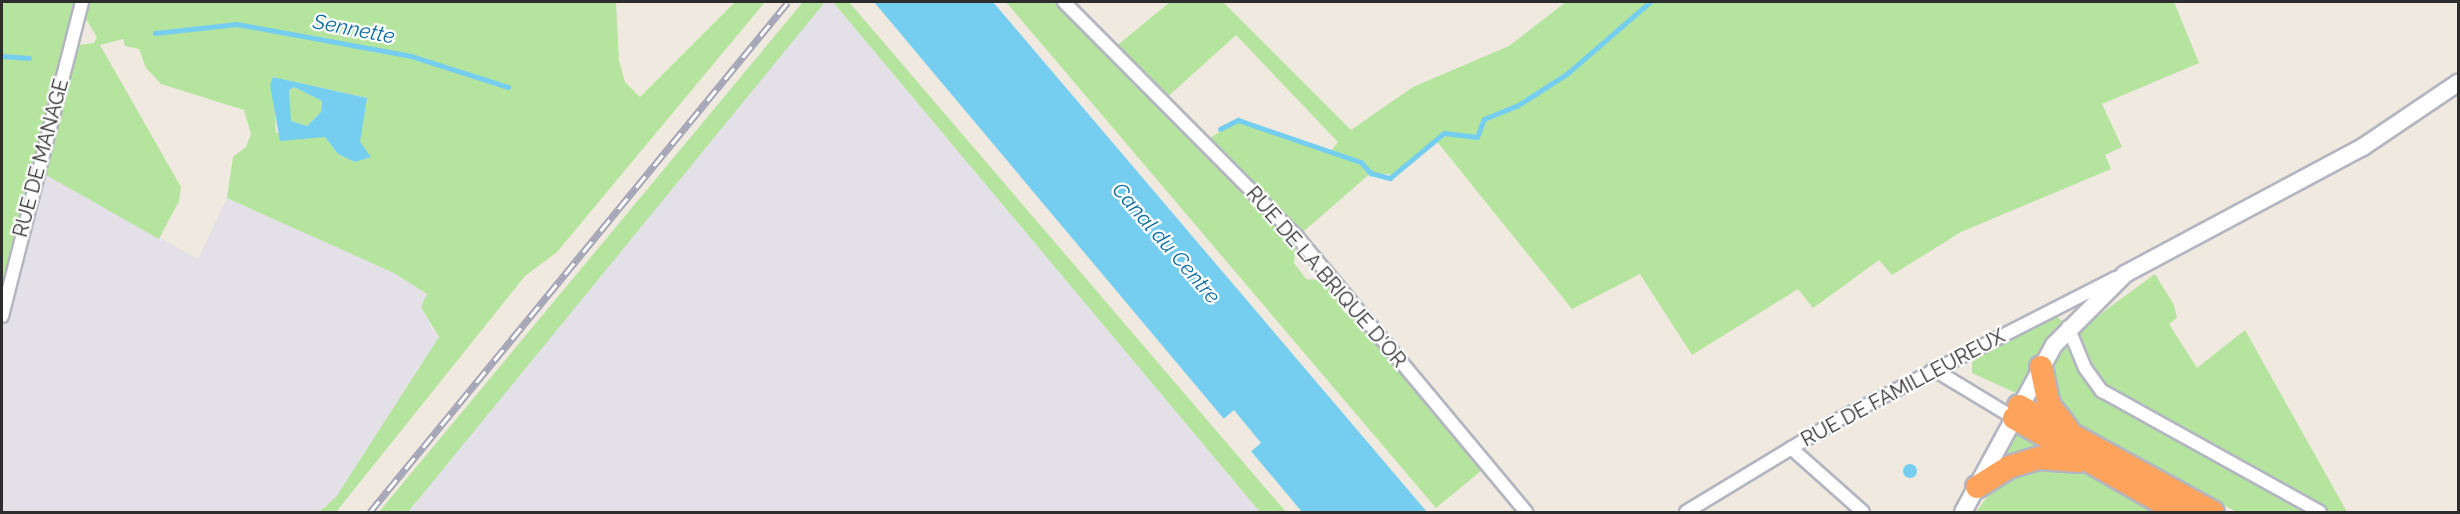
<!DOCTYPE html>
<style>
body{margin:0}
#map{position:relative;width:2460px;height:514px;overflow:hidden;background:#efe9e0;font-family:Raleway,sans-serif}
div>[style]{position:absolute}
.industrial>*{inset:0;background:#e3e0e8}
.green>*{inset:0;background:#b5e49e}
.water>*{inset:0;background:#75ceef}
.round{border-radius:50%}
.pier>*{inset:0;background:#efe9e0}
.stream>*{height:4.5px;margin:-2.25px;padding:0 2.25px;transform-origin:2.25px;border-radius:2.25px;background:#75ceef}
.roads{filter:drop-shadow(2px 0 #b3b6c0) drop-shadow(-2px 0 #b3b6c0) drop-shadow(0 2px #b3b6c0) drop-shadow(0 -2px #b3b6c0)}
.street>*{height:12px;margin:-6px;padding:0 6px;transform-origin:6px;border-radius:6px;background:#fff}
.secondary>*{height:16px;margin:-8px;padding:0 8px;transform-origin:8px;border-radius:8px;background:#fff}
.highway>*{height:22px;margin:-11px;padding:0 11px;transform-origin:11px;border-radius:11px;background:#fea35c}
.rail>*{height:7px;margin-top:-3.5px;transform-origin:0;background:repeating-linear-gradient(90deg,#fff 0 14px,#a3a5b7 0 28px);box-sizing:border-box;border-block:2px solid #a3a5b7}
span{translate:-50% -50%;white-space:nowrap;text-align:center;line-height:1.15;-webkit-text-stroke:4.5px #fff;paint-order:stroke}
.street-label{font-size:20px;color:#2d2d2d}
.water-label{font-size:21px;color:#0e6da1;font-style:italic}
.frame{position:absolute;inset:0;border:3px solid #2d2d2d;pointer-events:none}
</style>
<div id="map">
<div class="industrial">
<div style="clip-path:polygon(803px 2px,833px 2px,1260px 512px,379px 512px)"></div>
<div style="clip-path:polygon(39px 170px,198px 259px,227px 198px,394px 273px,427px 294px,431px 328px,439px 337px,336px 497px,319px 512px,2px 512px,2px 316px)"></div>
</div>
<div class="green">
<div style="clip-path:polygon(evenodd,2px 2px,616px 2px,619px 61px,625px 82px,640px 97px,735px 2px,765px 2px,557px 252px,525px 276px,336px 512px,319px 512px,336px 497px,439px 337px,421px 307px,427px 294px,394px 273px,227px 198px,233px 157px,246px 147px,251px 134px,244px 110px,161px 84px,146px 68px,139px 49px,125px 46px,123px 39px,100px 45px,181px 187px,179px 201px,159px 239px,39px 171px,2px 316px,2px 2px,81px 11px,97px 37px,94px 43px,71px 46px,81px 11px,2px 2px,273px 77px,367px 98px,355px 162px,338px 154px,325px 137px,276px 133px,273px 77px)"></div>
<div style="clip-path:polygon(803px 2px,825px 2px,408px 512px,379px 512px)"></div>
<div style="clip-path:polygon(833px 2px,849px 2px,1286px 512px,1260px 512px)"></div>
<div style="clip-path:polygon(evenodd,1006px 2px,1064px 2px,1114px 48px,1170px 2px,1223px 2px,1351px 130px,1413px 87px,1509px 46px,1566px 2px,2174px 2px,2199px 63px,2102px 104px,2122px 147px,2105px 155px,2111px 169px,1961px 232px,1892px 275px,1879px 260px,1813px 308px,1798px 289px,1692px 355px,1640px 274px,1572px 309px,1435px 139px,1396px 175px,1371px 173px,1297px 237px,1294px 263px,1306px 279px,1334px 281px,1487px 466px,1436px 508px,1006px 2px,1236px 35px,1338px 142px,1331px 151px,1238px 120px,1204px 142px,1164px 100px,1236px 35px)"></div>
<div style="clip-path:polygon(294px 87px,322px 101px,321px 112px,307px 126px,290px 121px,289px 90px)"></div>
<div style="clip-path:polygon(2155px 274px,2174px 305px,2177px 318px,2169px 324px,2197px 368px,2245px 330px,2347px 512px,2237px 512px,2086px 432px,2065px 413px,2050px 380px,2062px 346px,2078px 353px,2068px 327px,2088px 323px)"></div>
<div style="clip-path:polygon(2054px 314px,2063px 322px,2016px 393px,1972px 373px,1972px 356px)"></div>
<div style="clip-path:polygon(2017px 432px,2049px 447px,2002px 462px)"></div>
<div style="clip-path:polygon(2047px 468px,2082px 472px,2153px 512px,1976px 512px,2002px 477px)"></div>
</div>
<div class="water">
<div style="clip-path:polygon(874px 2px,993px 2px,1427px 512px,1302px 512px)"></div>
<div style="clip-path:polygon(evenodd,273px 77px,367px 98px,360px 142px,371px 157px,355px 162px,338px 154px,325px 137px,280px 141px,270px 85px,273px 77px,294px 87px,322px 101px,321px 112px,307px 126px,291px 121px,289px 90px,294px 87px)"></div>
<div class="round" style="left:1903px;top:464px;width:14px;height:14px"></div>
</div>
<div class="pier">
<div style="clip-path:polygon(1234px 410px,1261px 443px,1248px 454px,1221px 421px)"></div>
</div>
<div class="stream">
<div style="left:155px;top:33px;width:82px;rotate:-6.3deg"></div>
<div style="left:237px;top:24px;width:177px;rotate:10.4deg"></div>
<div style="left:411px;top:56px;width:102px;rotate:17.7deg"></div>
<div style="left:2px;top:56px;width:27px;rotate:4deg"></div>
<div style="left:1220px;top:129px;width:20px;rotate:-27deg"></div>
<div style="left:1238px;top:120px;width:130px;rotate:18.9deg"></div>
<div style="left:1361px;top:162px;width:15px;rotate:48deg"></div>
<div style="left:1371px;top:173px;width:20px;rotate:15deg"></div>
<div style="left:1390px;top:178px;width:70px;rotate:-39.8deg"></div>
<div style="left:1444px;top:133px;width:33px;rotate:7deg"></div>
<div style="left:1477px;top:137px;width:19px;rotate:-69deg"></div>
<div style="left:1484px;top:119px;width:35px;rotate:-22deg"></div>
<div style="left:1517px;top:106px;width:61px;rotate:-32.9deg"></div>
<div style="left:1568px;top:73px;width:108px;rotate:-40.9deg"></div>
</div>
<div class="roads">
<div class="street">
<div style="left:1064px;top:2px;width:331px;rotate:45.2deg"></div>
<div style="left:1297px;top:237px;width:358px;rotate:50.2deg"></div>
<div style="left:2px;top:316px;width:324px;rotate:-75.7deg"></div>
<div style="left:2068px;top:327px;width:44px;rotate:67.5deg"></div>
<div style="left:2085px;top:368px;width:29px;rotate:54deg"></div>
<div style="left:2102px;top:391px;width:249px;rotate:29deg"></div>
<div style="left:1933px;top:369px;width:95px;rotate:31.2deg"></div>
<div style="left:1791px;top:448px;width:96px;rotate:41.6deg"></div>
<div style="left:1686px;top:512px;width:181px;rotate:-31.2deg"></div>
<div style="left:1841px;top:418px;width:309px;rotate:-27deg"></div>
</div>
<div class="secondary">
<div style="left:1963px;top:512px;width:190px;rotate:-61.4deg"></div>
<div style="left:2054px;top:345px;width:100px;rotate:-45deg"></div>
<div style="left:2125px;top:274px;width:270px;rotate:-28.1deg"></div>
<div style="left:2363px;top:147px;width:115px;rotate:-34deg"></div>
</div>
<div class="highway">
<div style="left:2041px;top:367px;width:39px;rotate:78deg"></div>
<div style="left:2049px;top:405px;width:29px;rotate:52deg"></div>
<div style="left:2019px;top:406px;width:221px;rotate:28.7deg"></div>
<div style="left:2014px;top:418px;width:189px;rotate:29.8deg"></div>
<div style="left:1977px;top:487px;width:38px;rotate:-32deg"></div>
<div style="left:2009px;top:467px;width:31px;rotate:-17deg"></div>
<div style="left:2039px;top:458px;width:40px;rotate:4.3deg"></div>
</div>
</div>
<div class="rail">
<div style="left:370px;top:512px;width:659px;rotate:-50.66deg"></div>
</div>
<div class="street-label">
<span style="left:41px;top:158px;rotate:-75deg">RUE DE MANAGE</span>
<span style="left:1326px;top:277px;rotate:49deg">RUE DE LA BRIQUE D'OR</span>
<span style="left:1903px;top:388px;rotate:-28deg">RUE DE FAMILLEUREUX</span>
</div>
<div class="water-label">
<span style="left:354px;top:29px;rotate:11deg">Sennette</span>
<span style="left:1166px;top:243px;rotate:49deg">Canal du Centre</span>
</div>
<div class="frame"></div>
</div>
